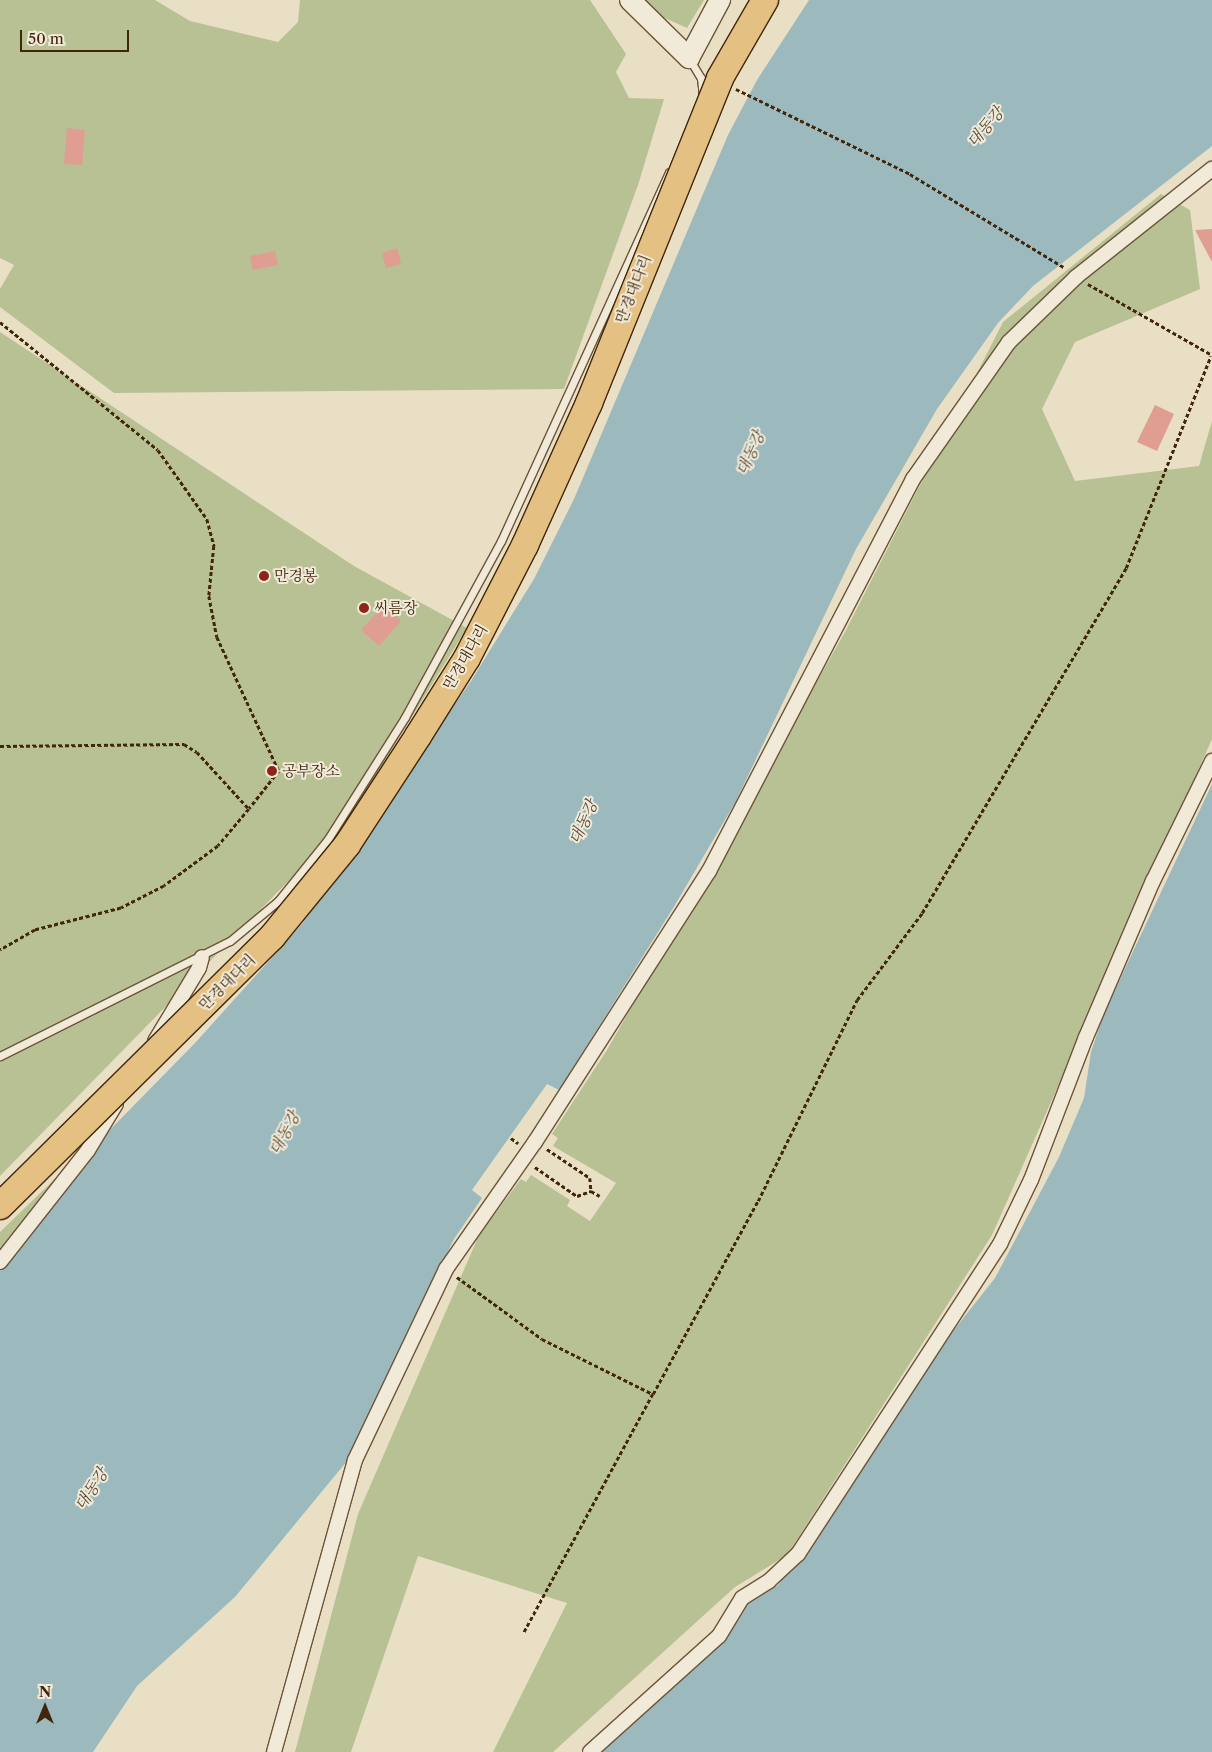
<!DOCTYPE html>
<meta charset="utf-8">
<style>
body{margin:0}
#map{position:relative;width:1212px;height:1752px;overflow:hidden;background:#e9dfc5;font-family:"Libre Caslon Text","Noto Serif KR",serif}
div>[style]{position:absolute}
.green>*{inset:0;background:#b7c194}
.water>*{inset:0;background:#9cbabe}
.building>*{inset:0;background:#e09d91}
.path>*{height:2.5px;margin-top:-1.25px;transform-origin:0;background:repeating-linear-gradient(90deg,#42260a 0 4px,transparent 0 6.5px)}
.roads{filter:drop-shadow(1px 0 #6c5439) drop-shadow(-1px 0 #6c5439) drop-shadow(0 1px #6c5439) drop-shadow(0 -1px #6c5439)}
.lane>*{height:7px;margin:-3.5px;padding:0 3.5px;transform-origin:3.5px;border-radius:3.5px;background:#f1ead9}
.street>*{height:14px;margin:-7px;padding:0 7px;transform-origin:7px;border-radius:7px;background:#f1ead9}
.secondary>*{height:20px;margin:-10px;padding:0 10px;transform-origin:10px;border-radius:10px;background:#f1ead9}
.bridges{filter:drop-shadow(1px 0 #42260a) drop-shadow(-1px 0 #42260a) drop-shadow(0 1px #42260a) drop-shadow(0 -1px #42260a)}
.highway-bridge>*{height:26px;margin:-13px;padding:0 13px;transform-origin:13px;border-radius:13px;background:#e4c082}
.dots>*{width:14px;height:14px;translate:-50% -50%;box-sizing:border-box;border:2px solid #f1ead9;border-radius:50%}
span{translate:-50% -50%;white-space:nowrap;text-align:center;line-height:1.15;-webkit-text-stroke:4px #f1ead9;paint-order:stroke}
.street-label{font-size:15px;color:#42260a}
.poi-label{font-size:15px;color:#42260a}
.left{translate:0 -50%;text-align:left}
.water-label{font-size:16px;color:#584b37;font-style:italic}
.north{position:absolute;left:20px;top:1682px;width:50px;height:50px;-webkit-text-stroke:4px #f1ead9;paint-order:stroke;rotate:0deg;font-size:14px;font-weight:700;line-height:20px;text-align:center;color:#42260a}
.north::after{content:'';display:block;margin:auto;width:18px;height:22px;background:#42260a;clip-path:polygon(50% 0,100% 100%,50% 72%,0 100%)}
.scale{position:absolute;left:20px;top:30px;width:109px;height:22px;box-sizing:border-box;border:2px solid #42260a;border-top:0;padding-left:6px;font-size:15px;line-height:18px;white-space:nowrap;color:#42260a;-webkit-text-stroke:4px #f1ead9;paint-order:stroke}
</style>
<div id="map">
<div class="green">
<div style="clip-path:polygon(0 0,155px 0,190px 21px,278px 42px,298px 22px,300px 0,590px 0,626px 54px,616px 72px,629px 98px,664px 99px,638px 185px,564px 389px,114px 393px,0 307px,0 289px,14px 265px,0 258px)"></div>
<div style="clip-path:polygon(643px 0,704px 0,687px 28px,658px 15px)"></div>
<div style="clip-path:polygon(1161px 194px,1190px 210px,1200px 289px,1075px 342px,1042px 409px,1075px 481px,1199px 466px,1212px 421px,1212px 739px,992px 1235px,787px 1555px,735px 1587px,553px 1752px,493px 1752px,567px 1603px,418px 1556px,351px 1752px,295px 1752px,358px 1514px,479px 1235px,521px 1179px,526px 1182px,531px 1175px,570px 1200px,567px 1206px,590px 1221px,616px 1183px,553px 1146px,558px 1138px,552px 1134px,607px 1050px,845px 632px,1003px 322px)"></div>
<div style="clip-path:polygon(0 332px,354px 566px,467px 628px,348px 820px,0 1176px)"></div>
<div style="clip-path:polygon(63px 1171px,65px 1176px,0 1257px,0 1232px)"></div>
</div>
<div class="water">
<div style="clip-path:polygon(809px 0,1212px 0,1212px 146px,1033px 286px,998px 323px,937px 409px,856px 549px,736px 801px,675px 905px,559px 1090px,547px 1084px,472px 1190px,482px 1198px,454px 1239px,347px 1461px,235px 1597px,137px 1686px,93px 1752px,0 1752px,0 1267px,96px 1144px,196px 1042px,302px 924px,471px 681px,534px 579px,574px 499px,728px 135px,757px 80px)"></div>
<div style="clip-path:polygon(1212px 784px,1212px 1752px,596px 1752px,748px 1598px,778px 1585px,942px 1345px,995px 1278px,1059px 1157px,1084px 1098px,1091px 1052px,1104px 1013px)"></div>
</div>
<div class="building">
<div style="clip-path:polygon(67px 128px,85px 130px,82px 165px,64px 164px)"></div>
<div style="clip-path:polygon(1212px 229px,1212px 262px,1195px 230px)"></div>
<div style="clip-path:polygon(397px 248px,401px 264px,386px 268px,382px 253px)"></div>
<div style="clip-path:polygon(275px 251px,278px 265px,253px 270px,250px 256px)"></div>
<div style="clip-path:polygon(1155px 405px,1174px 414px,1157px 451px,1137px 442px)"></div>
<div style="clip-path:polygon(384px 605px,401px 621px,379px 646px,361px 630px)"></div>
</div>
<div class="path">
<div style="left:736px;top:89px;width:194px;rotate:26deg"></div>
<div style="left:910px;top:174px;width:181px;rotate:31.2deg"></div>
<div style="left:1088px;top:284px;width:143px;rotate:29.8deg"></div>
<div style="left:0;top:322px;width:203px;rotate:39deg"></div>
<div style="left:158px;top:450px;width:85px;rotate:54.6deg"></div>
<div style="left:207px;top:519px;width:28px;rotate:75deg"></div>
<div style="left:214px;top:546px;width:50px;rotate:95.7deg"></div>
<div style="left:209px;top:596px;width:42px;rotate:79deg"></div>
<div style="left:217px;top:637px;width:148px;rotate:65.2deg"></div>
<div style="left:279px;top:771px;width:48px;rotate:128.3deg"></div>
<div style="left:0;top:746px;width:184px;rotate:-0.6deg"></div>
<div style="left:184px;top:744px;width:15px;rotate:32deg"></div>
<div style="left:197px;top:752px;width:77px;rotate:47.6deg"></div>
<div style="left:249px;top:809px;width:48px;rotate:130deg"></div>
<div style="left:218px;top:846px;width:67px;rotate:143.5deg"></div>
<div style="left:164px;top:886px;width:48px;rotate:152.9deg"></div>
<div style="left:121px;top:908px;width:89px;rotate:165.7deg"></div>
<div style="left:35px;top:930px;width:40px;rotate:150.3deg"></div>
<div style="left:511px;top:1138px;width:9px;rotate:36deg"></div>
<div style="left:547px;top:1149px;width:52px;rotate:34deg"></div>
<div style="left:590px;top:1178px;width:12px;rotate:85deg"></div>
<div style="left:535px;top:1167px;width:51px;rotate:34.6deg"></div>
<div style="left:577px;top:1196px;width:15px;rotate:-20deg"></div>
<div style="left:591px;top:1191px;width:10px;rotate:29deg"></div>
<div style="left:457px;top:1277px;width:105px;rotate:36.1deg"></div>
<div style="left:542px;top:1339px;width:124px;rotate:26.4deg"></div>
<div style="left:653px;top:1394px;width:272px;rotate:118.4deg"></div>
<div style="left:653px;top:1394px;width:220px;rotate:-61.5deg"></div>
<div style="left:758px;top:1201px;width:224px;rotate:-63.8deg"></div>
<div style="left:857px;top:1000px;width:109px;rotate:-53.2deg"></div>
<div style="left:922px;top:913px;width:401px;rotate:-59.4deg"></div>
<div style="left:1126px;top:568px;width:228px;rotate:-68.2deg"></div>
</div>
<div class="roads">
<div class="lane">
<div style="left:690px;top:60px;width:21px;rotate:59deg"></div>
<div style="left:701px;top:78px;width:18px;rotate:84deg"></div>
<div style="left:0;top:1056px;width:257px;rotate:-26.6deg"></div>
<div style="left:230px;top:941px;width:62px;rotate:-39.8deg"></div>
<div style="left:278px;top:901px;width:80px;rotate:-51.1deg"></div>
<div style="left:328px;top:839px;width:144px;rotate:-57.7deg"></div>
<div style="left:405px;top:717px;width:200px;rotate:-61.4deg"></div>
<div style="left:501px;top:541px;width:405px;rotate:-65.5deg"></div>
</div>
<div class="street">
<div style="left:155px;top:1041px;width:85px;rotate:-58.9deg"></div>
<div style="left:199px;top:968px;width:11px;rotate:-75deg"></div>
<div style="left:0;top:1262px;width:142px;rotate:-51.8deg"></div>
<div style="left:88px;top:1150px;width:54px;rotate:-58.7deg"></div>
<div style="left:274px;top:1752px;width:303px;rotate:-74.5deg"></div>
<div style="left:355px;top:1460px;width:212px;rotate:-64.5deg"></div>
<div style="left:446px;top:1269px;width:155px;rotate:-55deg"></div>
<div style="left:535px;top:1142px;width:322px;rotate:-57.3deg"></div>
<div style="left:709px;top:871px;width:442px;rotate:-62.5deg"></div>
<div style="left:913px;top:479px;width:167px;rotate:-55deg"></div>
<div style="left:1009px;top:342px;width:93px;rotate:-44.1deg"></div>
<div style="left:1076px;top:277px;width:174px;rotate:-38.5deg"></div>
<div style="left:590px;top:1752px;width:173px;rotate:-42deg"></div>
<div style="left:719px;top:1636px;width:44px;rotate:-58.8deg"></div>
<div style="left:742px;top:1598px;width:32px;rotate:-32deg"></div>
<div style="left:769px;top:1581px;width:40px;rotate:-43deg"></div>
<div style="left:798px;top:1554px;width:370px;rotate:-56.9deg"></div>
<div style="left:1000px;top:1244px;width:71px;rotate:-64.2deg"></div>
<div style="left:1031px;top:1180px;width:153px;rotate:-69deg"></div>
<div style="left:1086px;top:1037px;width:170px;rotate:-66.8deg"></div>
<div style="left:1153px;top:881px;width:134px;rotate:-63.8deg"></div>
</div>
<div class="secondary">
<div style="left:630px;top:0;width:83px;rotate:44.5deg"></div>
<div style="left:689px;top:58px;width:66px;rotate:-61.9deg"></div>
</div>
</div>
<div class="bridges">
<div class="highway-bridge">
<div style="left:0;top:1206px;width:383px;rotate:-44.7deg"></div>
<div style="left:272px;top:937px;width:119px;rotate:-50.8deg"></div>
<div style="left:347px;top:845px;width:130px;rotate:-56.9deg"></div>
<div style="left:418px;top:736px;width:92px;rotate:-57.9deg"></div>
<div style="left:467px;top:658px;width:127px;rotate:-62.8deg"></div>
<div style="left:525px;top:545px;width:156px;rotate:-65.7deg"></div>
<div style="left:589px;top:403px;width:350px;rotate:-68deg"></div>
<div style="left:720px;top:78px;width:90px;rotate:-60deg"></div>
</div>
</div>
<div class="dots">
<div style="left:264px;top:576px;background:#8f2418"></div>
<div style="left:364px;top:608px;background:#8f2418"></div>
<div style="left:272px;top:771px;background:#8f2418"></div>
</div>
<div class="street-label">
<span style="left:633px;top:289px;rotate:-69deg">만경대다리</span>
<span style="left:465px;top:657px;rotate:-60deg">만경대다리</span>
<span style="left:227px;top:982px;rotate:-45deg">만경대다리</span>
</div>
<div class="poi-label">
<span class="left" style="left:274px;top:576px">만경봉</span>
<span class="left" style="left:374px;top:608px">씨름장</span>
<span class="left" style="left:282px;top:771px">공부장소</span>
</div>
<div class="water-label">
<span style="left:985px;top:127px;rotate:-50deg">대동강</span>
<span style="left:750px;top:453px;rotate:-66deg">대동강</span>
<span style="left:583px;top:822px;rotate:-66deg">대동강</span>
<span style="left:284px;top:1133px;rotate:-62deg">대동강</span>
<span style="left:91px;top:1489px;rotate:-57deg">대동강</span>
</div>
<div class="north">N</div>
<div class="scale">50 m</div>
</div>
